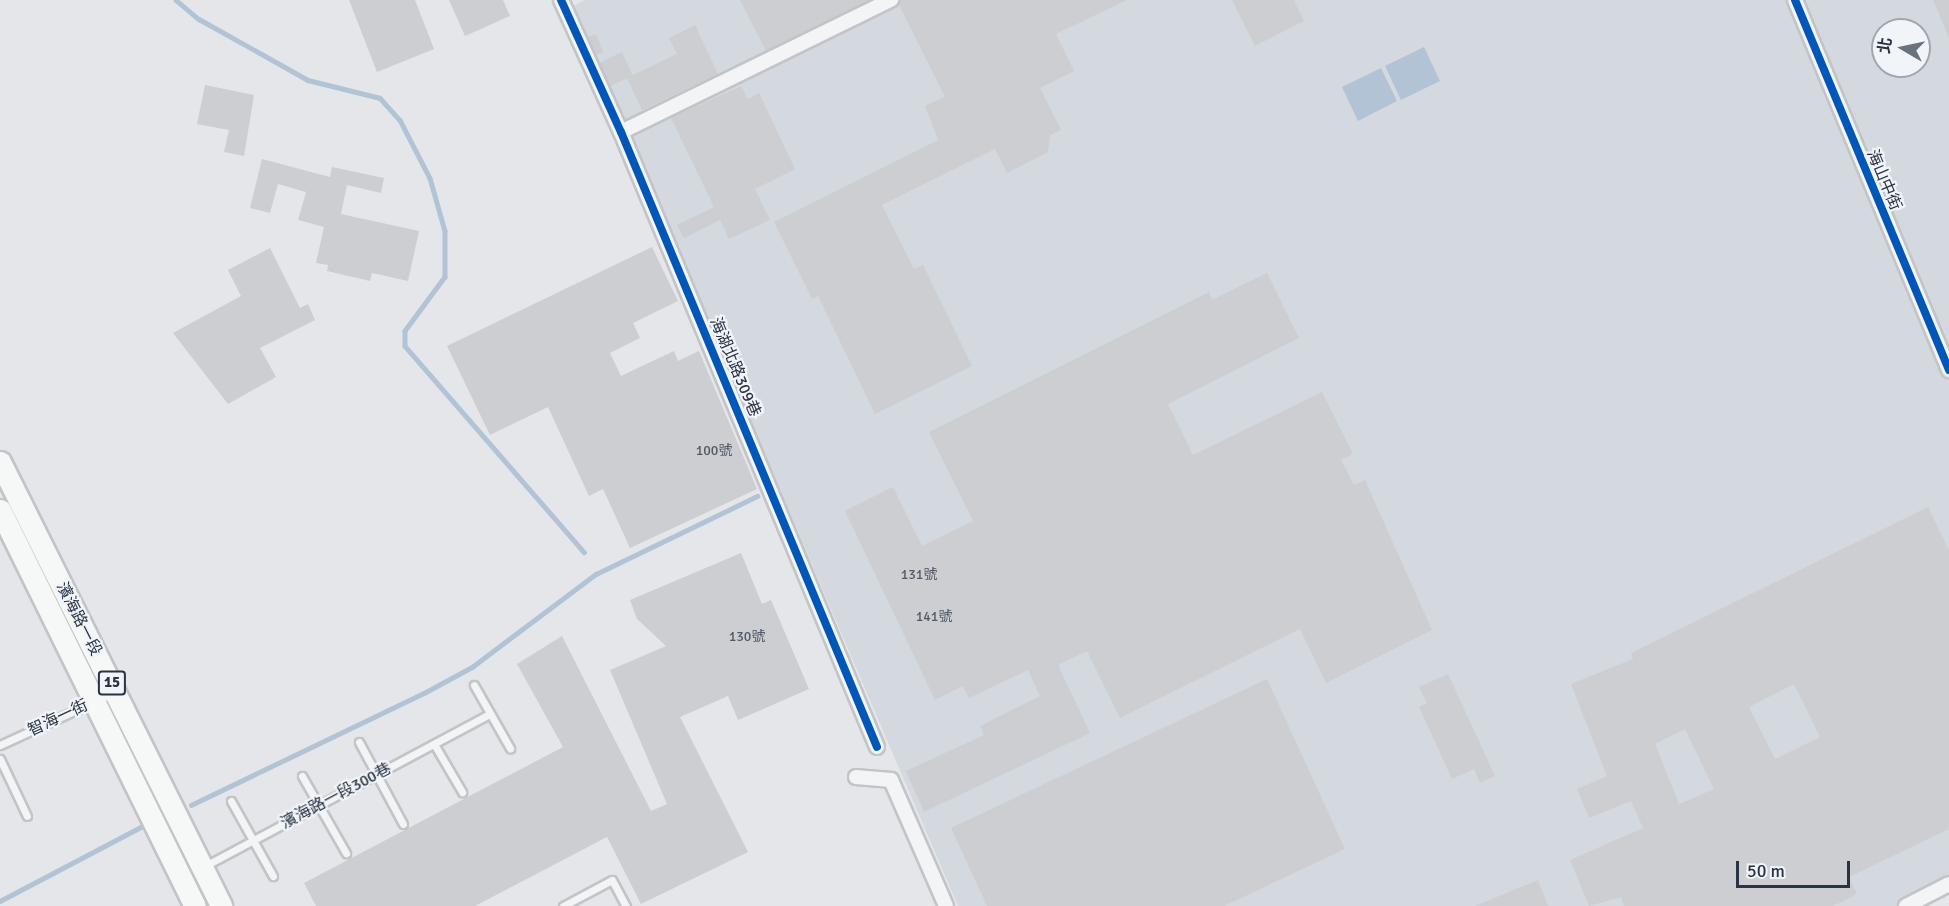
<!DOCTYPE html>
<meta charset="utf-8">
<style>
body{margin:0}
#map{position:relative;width:1949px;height:906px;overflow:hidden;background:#e4e6e9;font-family:Signika,"Noto Sans TC",sans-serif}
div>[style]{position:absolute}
.built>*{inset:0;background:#d4d9df}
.water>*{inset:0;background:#b2c3d5}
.stream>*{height:4.5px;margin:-2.25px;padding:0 2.25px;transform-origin:2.25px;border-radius:2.25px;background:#b2c3d5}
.building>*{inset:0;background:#ccced1}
.roads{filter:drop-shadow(2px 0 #c2c4c7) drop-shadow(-2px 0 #c2c4c7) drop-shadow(0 2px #c2c4c7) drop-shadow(0 -2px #c2c4c7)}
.lane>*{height:7px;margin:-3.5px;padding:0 3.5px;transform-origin:3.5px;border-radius:3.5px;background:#f3f4f5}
.street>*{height:14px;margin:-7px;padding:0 7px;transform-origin:7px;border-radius:7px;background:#f3f4f5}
.primary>*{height:21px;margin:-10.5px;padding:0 10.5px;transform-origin:10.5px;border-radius:10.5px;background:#f6f7f7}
.cycleway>*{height:8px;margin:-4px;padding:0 4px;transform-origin:4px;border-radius:4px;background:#0057b8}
span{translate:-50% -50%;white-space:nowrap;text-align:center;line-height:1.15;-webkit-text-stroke:4.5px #f1f4f8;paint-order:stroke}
.number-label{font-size:14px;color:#525a67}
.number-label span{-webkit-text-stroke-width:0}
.shield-label span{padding:2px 4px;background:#f1f4f8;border:2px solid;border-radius:4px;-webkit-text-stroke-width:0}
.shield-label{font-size:15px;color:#293343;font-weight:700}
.street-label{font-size:16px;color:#293343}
.north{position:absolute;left:1871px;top:18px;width:60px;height:60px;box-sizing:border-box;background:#f1f4f8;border:2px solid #a1a7b0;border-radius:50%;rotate:279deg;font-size:16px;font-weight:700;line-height:24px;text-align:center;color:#293343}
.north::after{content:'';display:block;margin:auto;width:21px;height:27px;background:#6a727d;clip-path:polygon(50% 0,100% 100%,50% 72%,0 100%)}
.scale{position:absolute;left:1736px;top:861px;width:114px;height:27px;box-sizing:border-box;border:3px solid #293343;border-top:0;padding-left:8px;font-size:18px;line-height:21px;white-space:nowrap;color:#293343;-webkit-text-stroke:4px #f1f4f8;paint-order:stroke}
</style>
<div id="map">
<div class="built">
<div style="clip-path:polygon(evenodd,585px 0,1949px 0,1949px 893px,1923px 906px,958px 906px,573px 6px,585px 0,1883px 30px,1919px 30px,1919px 66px,1883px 66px,1883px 30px)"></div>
</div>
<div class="water">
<div style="clip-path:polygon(1424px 47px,1440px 81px,1401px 100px,1385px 66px)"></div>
<div style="clip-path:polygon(1381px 68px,1397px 101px,1358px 121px,1342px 87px)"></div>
</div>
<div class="stream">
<div style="left:176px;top:0;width:30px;rotate:40deg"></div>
<div style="left:199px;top:19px;width:125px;rotate:29.2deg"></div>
<div style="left:308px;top:80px;width:74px;rotate:14deg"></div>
<div style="left:380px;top:98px;width:30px;rotate:48deg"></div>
<div style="left:400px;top:120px;width:65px;rotate:62.7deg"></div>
<div style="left:430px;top:178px;width:55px;rotate:74.2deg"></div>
<div style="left:445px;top:231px;width:46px;rotate:90deg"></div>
<div style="left:445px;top:277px;width:67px;rotate:126.5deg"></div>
<div style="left:405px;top:331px;width:15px;rotate:90deg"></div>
<div style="left:405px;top:346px;width:273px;rotate:49deg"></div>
<div style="left:191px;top:805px;width:259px;rotate:-25.7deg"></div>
<div style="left:424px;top:693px;width:55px;rotate:-28.4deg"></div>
<div style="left:472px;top:667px;width:155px;rotate:-36.9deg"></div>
<div style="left:596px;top:574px;width:179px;rotate:-25.8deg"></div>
<div style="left:0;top:901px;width:159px;rotate:-27.7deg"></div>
</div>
<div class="building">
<div style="clip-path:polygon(349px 0,415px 0,434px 49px,377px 72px)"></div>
<div style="clip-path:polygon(449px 0,503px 0,510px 16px,465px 36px)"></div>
<div style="clip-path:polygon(740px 0,871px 0,766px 51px)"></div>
<div style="clip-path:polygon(900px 0,1127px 0,1056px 34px,1074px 71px,1040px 88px,1061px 130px,1050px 135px,1048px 152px,1007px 173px,995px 149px,882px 205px,914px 269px,923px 265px,972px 366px,875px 414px,818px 296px,812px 299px,774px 222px,938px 140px,925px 106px,945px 97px,899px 5px)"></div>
<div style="clip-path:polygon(1232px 0,1294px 0,1304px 21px,1255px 46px)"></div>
<div style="clip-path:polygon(1933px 0,1949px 0,1949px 38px)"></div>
<div style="clip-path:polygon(695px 25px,718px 74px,642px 110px,627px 78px,677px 54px,669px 38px)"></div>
<div style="clip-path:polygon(596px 34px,603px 52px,596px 55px,588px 37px)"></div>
<div style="clip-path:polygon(622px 52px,633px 76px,610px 86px,599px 63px)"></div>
<div style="clip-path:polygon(205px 85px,254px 95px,244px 156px,224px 152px,229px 130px,197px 124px)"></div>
<div style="clip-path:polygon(741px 86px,748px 99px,759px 93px,795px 169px,755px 189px,770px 220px,729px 239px,720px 220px,684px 238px,677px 225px,714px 207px,671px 118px)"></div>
<div style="clip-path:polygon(262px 159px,330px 177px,332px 167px,384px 178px,381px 193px,347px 185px,341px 214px,419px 231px,408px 281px,372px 273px,370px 281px,327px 271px,328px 265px,316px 263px,324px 227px,298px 220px,306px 192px,278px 184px,270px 213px,250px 208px)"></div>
<div style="clip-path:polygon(652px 247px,678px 301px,633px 323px,640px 338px,610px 353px,621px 376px,674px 351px,678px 361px,699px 351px,757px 489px,630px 548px,603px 489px,589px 496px,548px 407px,490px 435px,447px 346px)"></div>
<div style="clip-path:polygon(270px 248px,300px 308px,308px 304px,315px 320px,260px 348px,276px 377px,228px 404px,173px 333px,241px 296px,228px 270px)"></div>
<div style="clip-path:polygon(1267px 273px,1299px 338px,1168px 404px,1193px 455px,1322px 392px,1353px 454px,1341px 460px,1354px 485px,1365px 480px,1432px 630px,1326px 683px,1300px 629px,1120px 718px,1087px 651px,1058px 665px,1090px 733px,924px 812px,906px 771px,984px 735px,980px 726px,1040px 696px,1028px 670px,969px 698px,963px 686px,935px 700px,845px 511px,893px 487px,922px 546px,973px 521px,929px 432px,1209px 292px,1212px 300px)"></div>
<div style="clip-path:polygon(evenodd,1928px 507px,1949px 550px,1949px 829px,1849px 877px,1857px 894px,1833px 906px,1624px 906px,1621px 897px,1589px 906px,1570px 860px,1643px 828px,1631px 801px,1589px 818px,1577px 789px,1607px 776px,1571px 684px,1633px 659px,1631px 653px,1928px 507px,1794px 684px,1820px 737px,1775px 759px,1749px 707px,1794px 684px,1928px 507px,1685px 729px,1714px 789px,1679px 804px,1655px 744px,1685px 729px)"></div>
<div style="clip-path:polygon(741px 553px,762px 604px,771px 600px,809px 689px,738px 720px,728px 696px,680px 717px,748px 852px,641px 904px,607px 837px,475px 906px,316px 906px,304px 883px,563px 747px,517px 664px,562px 636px,651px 811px,667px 804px,610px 670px,666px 646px,637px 619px,630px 600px)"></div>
<div style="clip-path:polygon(1448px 674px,1495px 776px,1480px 783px,1474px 769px,1452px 779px,1419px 707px,1427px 703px,1419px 687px)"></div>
<div style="clip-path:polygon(1267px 679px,1345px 849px,1224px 906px,987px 906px,951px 828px)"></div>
<div style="clip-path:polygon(1538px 880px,1548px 906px,1475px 906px)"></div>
</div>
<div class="roads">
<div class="lane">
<div style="left:474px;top:685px;width:73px;rotate:60.3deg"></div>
<div style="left:359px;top:742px;width:93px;rotate:61.8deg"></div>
<div style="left:434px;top:744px;width:56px;rotate:59.7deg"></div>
<div style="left:0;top:745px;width:124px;rotate:-24.7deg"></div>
<div style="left:0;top:759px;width:63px;rotate:64.7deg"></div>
<div style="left:302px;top:776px;width:89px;rotate:60.3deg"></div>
<div style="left:231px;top:801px;width:86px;rotate:60.8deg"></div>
<div style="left:203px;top:867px;width:325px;rotate:-28.1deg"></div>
<div style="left:563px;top:906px;width:55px;rotate:-28deg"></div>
<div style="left:612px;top:880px;width:30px;rotate:62deg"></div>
</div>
<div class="street">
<div style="left:561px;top:0;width:145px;rotate:65.6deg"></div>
<div style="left:621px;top:132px;width:666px;rotate:67.4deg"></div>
<div style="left:1795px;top:0;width:401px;rotate:67.4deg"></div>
<div style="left:621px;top:132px;width:301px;rotate:-26.1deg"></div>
<div style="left:856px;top:777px;width:35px;rotate:5deg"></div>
<div style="left:891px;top:780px;width:137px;rotate:66.4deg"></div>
<div style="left:1906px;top:906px;width:48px;rotate:-27.1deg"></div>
</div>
<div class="primary">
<div style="left:0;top:462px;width:496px;rotate:63.5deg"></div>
<div style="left:0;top:510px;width:441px;rotate:63.8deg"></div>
</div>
</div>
<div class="cycleway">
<div style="left:561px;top:0;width:145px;rotate:65.6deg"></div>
<div style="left:621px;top:132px;width:666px;rotate:67.4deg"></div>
<div style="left:1795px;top:0;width:401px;rotate:67.4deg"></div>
</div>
<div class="number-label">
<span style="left:714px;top:451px">100號</span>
<span style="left:919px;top:575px">131號</span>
<span style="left:934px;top:617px">141號</span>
<span style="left:747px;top:637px">130號</span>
</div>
<div class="shield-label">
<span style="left:112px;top:683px">15</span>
</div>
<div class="street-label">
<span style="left:1884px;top:180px;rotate:67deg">海山中街</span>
<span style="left:735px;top:367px;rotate:67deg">海湖北路309巷</span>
<span style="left:79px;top:619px;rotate:63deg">濱海路一段</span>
<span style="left:58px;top:718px;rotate:-25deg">智海一街</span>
<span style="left:336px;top:796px;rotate:-28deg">濱海路一段300巷</span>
</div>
<div class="north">北</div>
<div class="scale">50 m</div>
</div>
